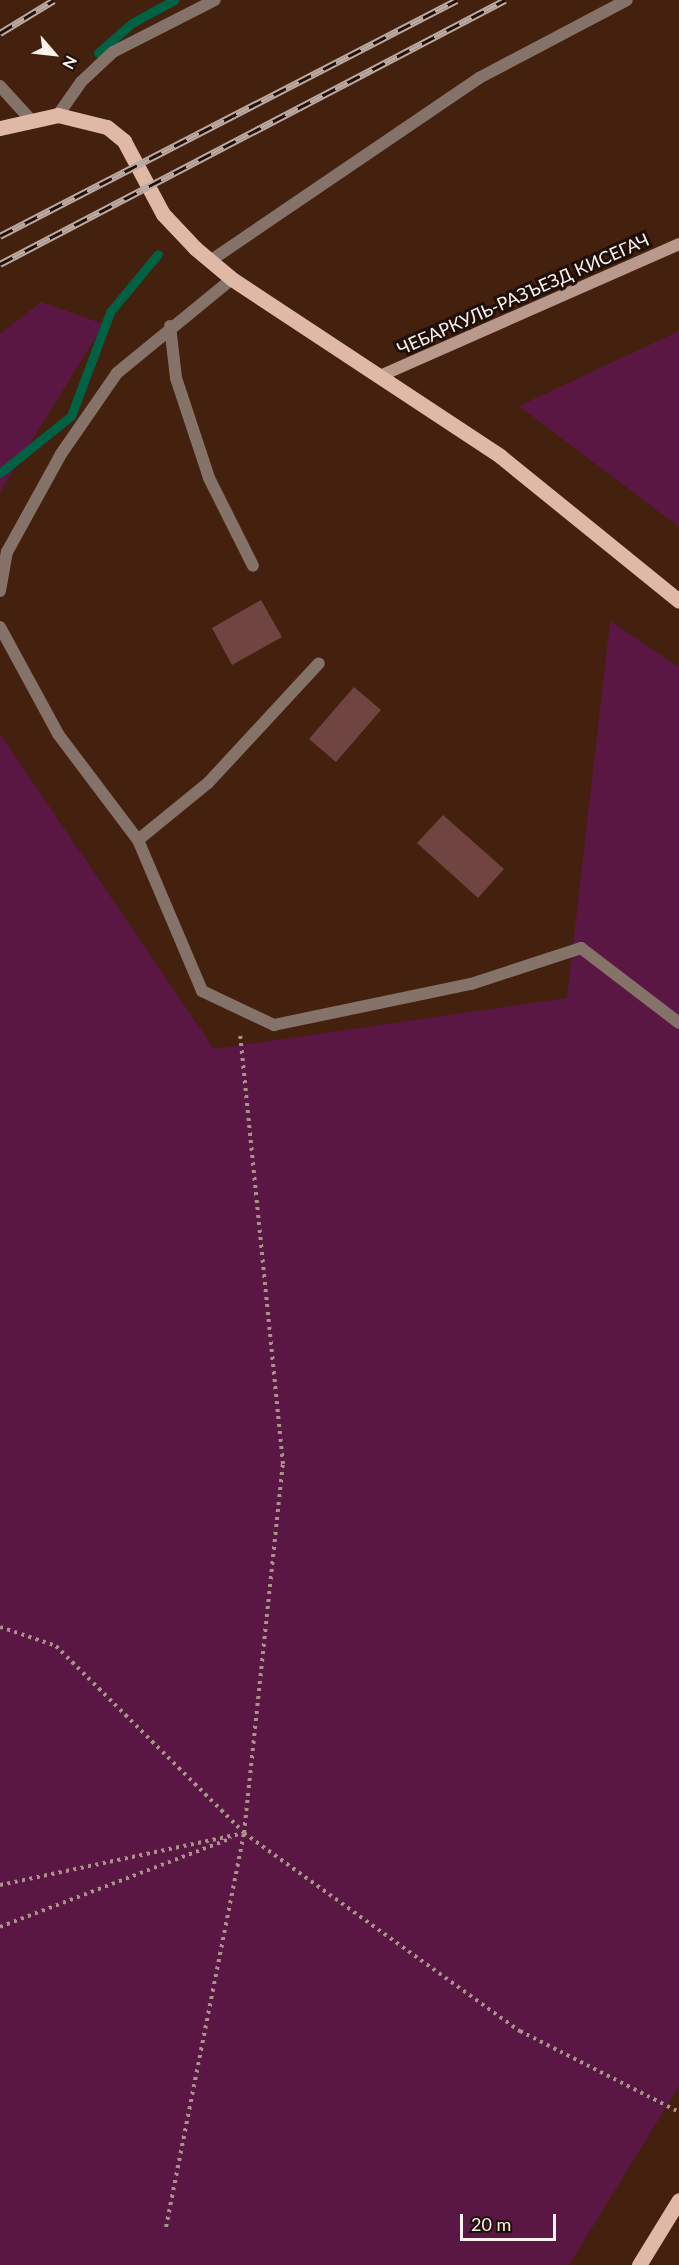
<!DOCTYPE html>
<meta charset="utf-8">
<style>
body{margin:0}
#map{position:relative;width:679px;height:2265px;overflow:hidden;background:#44200e;font-family:Lato,sans-serif}
div>[style]{position:absolute}
.green>*{inset:0;background:#5a1743}
.stream>*{height:9px;margin:-4.5px;padding:0 4.5px;transform-origin:4.5px;border-radius:4.5px;background:#006245}
.building>*{inset:0;background:#704440}
.path>*{height:4px;margin-top:-2px;transform-origin:0;background:repeating-linear-gradient(90deg,#a99389 0 3px,transparent 0 7.5px)}
.lane>*{height:12px;margin:-6px;padding:0 6px;transform-origin:6px;border-radius:6px;background:#857269}
.secondary>*{height:12px;margin:-6px;padding:0 6px;transform-origin:6px;border-radius:6px;background:#b9998c}
.primary>*{height:15px;margin:-7.5px;padding:0 7.5px;transform-origin:7.5px;border-radius:7.5px;background:#e0b8a6}
.rail>*{height:7px;margin-top:-3.5px;transform-origin:0;background:repeating-linear-gradient(90deg,#1f0f08 0 14px,#bca9a1 0 28px);box-sizing:border-box;border-block:2px solid #bca9a1}
span{translate:-50% -50%;white-space:nowrap;text-align:center;line-height:1.15;-webkit-text-stroke:6px #1f0f08;paint-order:stroke}
.street-label{font-size:18px;color:#fcf2ee}
.north{position:absolute;left:24px;top:24px;width:60px;height:60px;-webkit-text-stroke:4px #1f0f08;paint-order:stroke;rotate:118deg;font-size:16px;font-weight:700;line-height:24px;text-align:center;color:#fcf2ee}
.north::after{content:'';display:block;margin:auto;width:21px;height:27px;background:#fcf2ee;clip-path:polygon(50% 0,100% 100%,50% 72%,0 100%)}
.scale{position:absolute;left:460px;top:2214px;width:96px;height:27px;box-sizing:border-box;border:3px solid #fcf2ee;border-top:0;padding-left:8px;font-size:18px;line-height:21px;white-space:nowrap;color:#fcf2ee;-webkit-text-stroke:4px #1f0f08;paint-order:stroke}
</style>
<div id="map">
<div class="green">
<div style="clip-path:polygon(41px 302px,104px 324px,0 492px,0 334px)"></div>
<div style="clip-path:polygon(679px 331px,679px 527px,519px 406px)"></div>
<div style="clip-path:polygon(610px 621px,679px 667px,679px 2086px,569px 2265px,0 2265px,0 734px,214px 1049px,567px 998px)"></div>
</div>
<div class="stream">
<div style="left:98px;top:53px;width:45px;rotate:-41.4deg"></div>
<div style="left:132px;top:23px;width:48px;rotate:-28.7deg"></div>
<div style="left:0;top:473px;width:91px;rotate:-38.8deg"></div>
<div style="left:71px;top:416px;width:111px;rotate:-69.4deg"></div>
<div style="left:110px;top:312px;width:75px;rotate:-50.4deg"></div>
</div>
<div class="building">
<div style="clip-path:polygon(261px 600px,282px 637px,232px 665px,212px 628px)"></div>
<div style="clip-path:polygon(354px 687px,381px 710px,336px 762px,309px 739px)"></div>
<div style="clip-path:polygon(443px 815px,504px 869px,478px 898px,417px 843px)"></div>
</div>
<div class="path">
<div style="left:0;top:1627px;width:59px;rotate:18.7deg"></div>
<div style="left:56px;top:1646px;width:265px;rotate:44.8deg"></div>
<div style="left:0;top:1885px;width:249px;rotate:-12deg"></div>
<div style="left:244px;top:1833px;width:340px;rotate:35.7deg"></div>
<div style="left:520px;top:2031px;width:178px;rotate:27deg"></div>
<div style="left:0;top:1927px;width:248px;rotate:-21deg"></div>
<div style="left:166px;top:2227px;width:402px;rotate:-78.8deg"></div>
<div style="left:244px;top:1833px;width:371px;rotate:-84deg"></div>
<div style="left:283px;top:1464px;width:433px;rotate:-95.7deg"></div>
</div>
<div class="lane">
<div style="left:0;top:86px;width:45px;rotate:47.7deg"></div>
<div style="left:58px;top:115px;width:40px;rotate:-55.1deg"></div>
<div style="left:81px;top:82px;width:44px;rotate:-43.2deg"></div>
<div style="left:113px;top:52px;width:114px;rotate:-27deg"></div>
<div style="left:210px;top:261px;width:325px;rotate:-34.2deg"></div>
<div style="left:479px;top:78px;width:167px;rotate:-27.8deg"></div>
<div style="left:170px;top:326px;width:52px;rotate:83.4deg"></div>
<div style="left:176px;top:378px;width:105px;rotate:71.7deg"></div>
<div style="left:209px;top:478px;width:98px;rotate:63.4deg"></div>
<div style="left:0;top:591px;width:40px;rotate:-80deg"></div>
<div style="left:7px;top:552px;width:112px;rotate:-61.1deg"></div>
<div style="left:61px;top:454px;width:98px;rotate:-55.3deg"></div>
<div style="left:117px;top:373px;width:149px;rotate:-39.3deg"></div>
<div style="left:0;top:627px;width:122px;rotate:61.5deg"></div>
<div style="left:58px;top:734px;width:133px;rotate:53deg"></div>
<div style="left:138px;top:840px;width:164px;rotate:67deg"></div>
<div style="left:202px;top:991px;width:80px;rotate:25.3deg"></div>
<div style="left:274px;top:1025px;width:201px;rotate:-11.8deg"></div>
<div style="left:471px;top:984px;width:116px;rotate:-18.1deg"></div>
<div style="left:581px;top:948px;width:123px;rotate:37.4deg"></div>
<div style="left:138px;top:840px;width:90px;rotate:-39.2deg"></div>
<div style="left:208px;top:783px;width:163px;rotate:-47.2deg"></div>
</div>
<div class="secondary">
<div style="left:380px;top:376px;width:327px;rotate:-23.8deg"></div>
</div>
<div class="primary">
<div style="left:0;top:128px;width:59px;rotate:-12.6deg"></div>
<div style="left:58px;top:115px;width:50px;rotate:13.8deg"></div>
<div style="left:107px;top:127px;width:22px;rotate:39deg"></div>
<div style="left:124px;top:141px;width:83px;rotate:61.9deg"></div>
<div style="left:163px;top:214px;width:47px;rotate:46.7deg"></div>
<div style="left:195px;top:248px;width:48px;rotate:40deg"></div>
<div style="left:232px;top:279px;width:321px;rotate:33.4deg"></div>
<div style="left:500px;top:456px;width:230px;rotate:39deg"></div>
<div style="left:639px;top:2265px;width:76px;rotate:-58.4deg"></div>
</div>
<div class="rail">
<div style="left:0;top:33px;width:63px;rotate:-31.4deg"></div>
<div style="left:0;top:236px;width:514px;rotate:-27.31deg"></div>
<div style="left:0;top:264px;width:570px;rotate:-27.6deg"></div>
</div>
<div class="street-label">
<span style="left:523px;top:294px;rotate:-24deg">ЧЕБАРКУЛЬ-РАЗЪЕЗД КИСЕГАЧ</span>
</div>
<div class="north">N</div>
<div class="scale">20 m</div>
</div>
